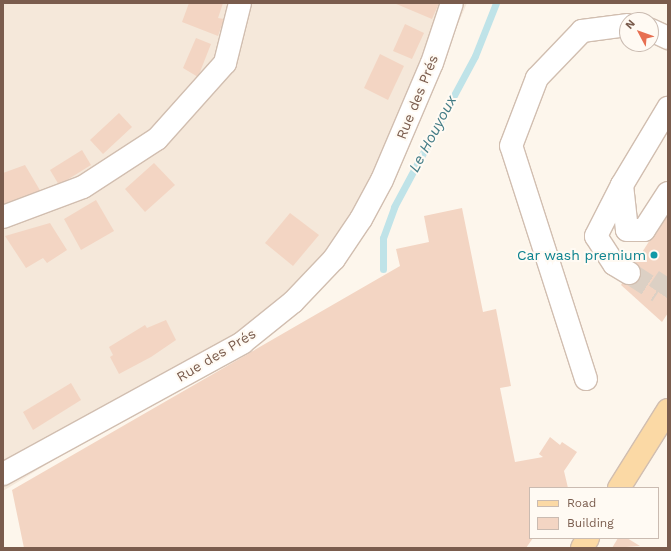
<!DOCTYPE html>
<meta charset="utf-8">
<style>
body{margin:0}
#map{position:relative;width:671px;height:551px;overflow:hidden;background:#fdf6ec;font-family:"Work Sans",sans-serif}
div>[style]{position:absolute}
.residential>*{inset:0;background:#f5e8da}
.stream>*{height:7px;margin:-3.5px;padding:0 3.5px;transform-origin:3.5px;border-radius:3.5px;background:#bfe3e8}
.building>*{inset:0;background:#f3d5c3}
.minor-tunnel>*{height:22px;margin-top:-11px;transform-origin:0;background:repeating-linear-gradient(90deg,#dcd0c4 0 22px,transparent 0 33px)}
.roads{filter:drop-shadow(1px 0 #d1beb0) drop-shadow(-1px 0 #d1beb0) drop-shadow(0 1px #d1beb0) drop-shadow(0 -1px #d1beb0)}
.minor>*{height:22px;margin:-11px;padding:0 11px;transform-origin:11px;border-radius:11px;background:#fff}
.major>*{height:22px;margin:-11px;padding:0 11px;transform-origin:11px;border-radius:11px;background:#fbd9a5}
.dots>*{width:11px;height:11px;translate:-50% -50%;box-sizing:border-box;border:2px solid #fffaf3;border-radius:50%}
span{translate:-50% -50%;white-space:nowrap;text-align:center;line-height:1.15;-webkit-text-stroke:4px #fffaf3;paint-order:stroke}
.street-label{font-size:14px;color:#7a5c4d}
.culture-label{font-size:14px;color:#0d838f}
.right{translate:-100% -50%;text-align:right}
.water-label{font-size:15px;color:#437c86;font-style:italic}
.frame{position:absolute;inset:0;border:4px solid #7a5c4d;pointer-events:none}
.legend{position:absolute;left:529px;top:487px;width:130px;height:52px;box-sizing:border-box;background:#fffaf3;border:1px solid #cabbb1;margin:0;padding:5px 7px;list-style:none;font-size:12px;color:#7a5c4d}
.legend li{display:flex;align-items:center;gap:8px;height:20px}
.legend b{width:20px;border:1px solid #cabbb1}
.north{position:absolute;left:619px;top:12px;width:40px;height:40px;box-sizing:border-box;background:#fffaf3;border:1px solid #cabbb1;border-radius:50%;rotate:311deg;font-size:11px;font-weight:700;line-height:16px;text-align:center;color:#7a5c4d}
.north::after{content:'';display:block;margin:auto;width:14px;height:18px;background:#e76f51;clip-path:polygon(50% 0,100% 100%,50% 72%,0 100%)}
</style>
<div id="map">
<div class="residential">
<div style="clip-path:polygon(3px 3px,467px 3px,433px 82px,344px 262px,274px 326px,3px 491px)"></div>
</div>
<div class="stream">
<div style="left:383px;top:269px;width:31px;rotate:-90deg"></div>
<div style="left:383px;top:238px;width:33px;rotate:-70deg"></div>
<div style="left:394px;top:207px;width:171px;rotate:-61.8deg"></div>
<div style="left:475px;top:56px;width:57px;rotate:-68.4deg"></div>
</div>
<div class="building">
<div style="clip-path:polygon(189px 3px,223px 3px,218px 18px,224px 19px,218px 36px,182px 22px)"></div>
<div style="clip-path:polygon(394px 3px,439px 3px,432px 19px)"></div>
<div style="clip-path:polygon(405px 24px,424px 33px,412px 59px,393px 51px)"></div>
<div style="clip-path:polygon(196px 38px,211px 44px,198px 77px,183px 68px)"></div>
<div style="clip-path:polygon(380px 54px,404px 66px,388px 100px,364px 88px)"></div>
<div style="clip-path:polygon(119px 113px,132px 127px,103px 154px,90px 140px)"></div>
<div style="clip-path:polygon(82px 150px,91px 165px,59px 185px,50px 170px)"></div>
<div style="clip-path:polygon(154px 163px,175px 185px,145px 212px,125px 189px)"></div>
<div style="clip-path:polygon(25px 165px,41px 192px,3px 204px,3px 173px)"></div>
<div style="clip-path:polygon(96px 200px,114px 231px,81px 250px,64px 219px)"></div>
<div style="clip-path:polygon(462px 208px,483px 312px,496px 309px,511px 386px,500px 388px,515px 462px,543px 457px,539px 454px,550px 437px,560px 445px,562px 442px,577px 452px,564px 471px,568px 488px,530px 488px,530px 538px,533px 538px,526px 548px,24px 548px,12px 490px,400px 266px,396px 249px,429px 242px,424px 216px)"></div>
<div style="clip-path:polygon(668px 212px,668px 313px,662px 322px,621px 285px)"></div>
<div style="clip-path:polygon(290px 213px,319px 235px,293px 266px,265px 243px)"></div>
<div style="clip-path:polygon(50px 223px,67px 250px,47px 263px,43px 258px,26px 268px,5px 236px)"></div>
<div style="clip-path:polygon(166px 320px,176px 340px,151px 357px,119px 374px,110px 357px,113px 355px,109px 347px,145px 325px,147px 328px)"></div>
<div style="clip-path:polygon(71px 383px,81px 400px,33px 430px,23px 412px)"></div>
<div style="clip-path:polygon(618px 538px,627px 538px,640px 546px,612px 548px)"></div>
</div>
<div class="minor-tunnel">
<div style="left:629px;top:273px;width:35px;rotate:33deg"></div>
<div style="left:658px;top:292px;width:18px;rotate:-56deg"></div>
</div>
<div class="roads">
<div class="minor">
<div style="left:651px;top:30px;width:19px;rotate:25deg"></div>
<div style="left:622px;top:185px;width:45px;rotate:83.7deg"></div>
<div style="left:627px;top:230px;width:17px"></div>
<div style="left:644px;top:230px;width:44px;rotate:-57deg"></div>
<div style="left:3px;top:217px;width:85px;rotate:-20.6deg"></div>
<div style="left:83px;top:187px;width:88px;rotate:-33deg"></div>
<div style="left:157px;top:139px;width:102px;rotate:-48.2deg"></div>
<div style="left:225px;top:63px;width:62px;rotate:-76deg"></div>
<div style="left:629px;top:273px;width:17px;rotate:-149deg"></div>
<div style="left:614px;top:264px;width:33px;rotate:-123deg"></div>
<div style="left:596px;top:236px;width:57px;rotate:-63deg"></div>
<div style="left:622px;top:185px;width:90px;rotate:-59.1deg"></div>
<div style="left:586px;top:379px;width:245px;rotate:-107.8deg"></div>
<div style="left:511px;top:146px;width:73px;rotate:-69.1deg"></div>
<div style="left:537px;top:78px;width:65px;rotate:-46.2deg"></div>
<div style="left:582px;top:31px;width:45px;rotate:-7.6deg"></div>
<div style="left:3px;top:474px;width:273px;rotate:-28.7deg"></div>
<div style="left:242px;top:343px;width:65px;rotate:-38.8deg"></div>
<div style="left:293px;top:302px;width:59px;rotate:-46.4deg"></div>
<div style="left:334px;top:259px;width:48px;rotate:-56deg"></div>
<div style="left:361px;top:219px;width:44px;rotate:-61.7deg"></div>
<div style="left:382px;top:180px;width:127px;rotate:-66.9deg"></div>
<div style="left:432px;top:63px;width:63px;rotate:-71.6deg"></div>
</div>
<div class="major">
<div style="left:619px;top:488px;width:92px;rotate:-57.9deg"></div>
<div style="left:582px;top:548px;width:12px;rotate:-59deg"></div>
</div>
</div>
<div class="dots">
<div style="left:654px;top:255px;background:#0f9aa8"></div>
</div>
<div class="street-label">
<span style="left:417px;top:97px;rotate:-68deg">Rue des Prés</span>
<span style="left:216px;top:355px;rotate:-31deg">Rue des Prés</span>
</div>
<div class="culture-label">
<span class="right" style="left:646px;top:255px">Car wash premium</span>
</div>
<div class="water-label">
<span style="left:433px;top:134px;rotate:-62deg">Le Houyoux</span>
</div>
<div class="frame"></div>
<ul class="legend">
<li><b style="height:5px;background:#fbd9a5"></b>Road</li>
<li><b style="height:11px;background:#f3d5c3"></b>Building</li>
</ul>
<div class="north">N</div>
</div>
